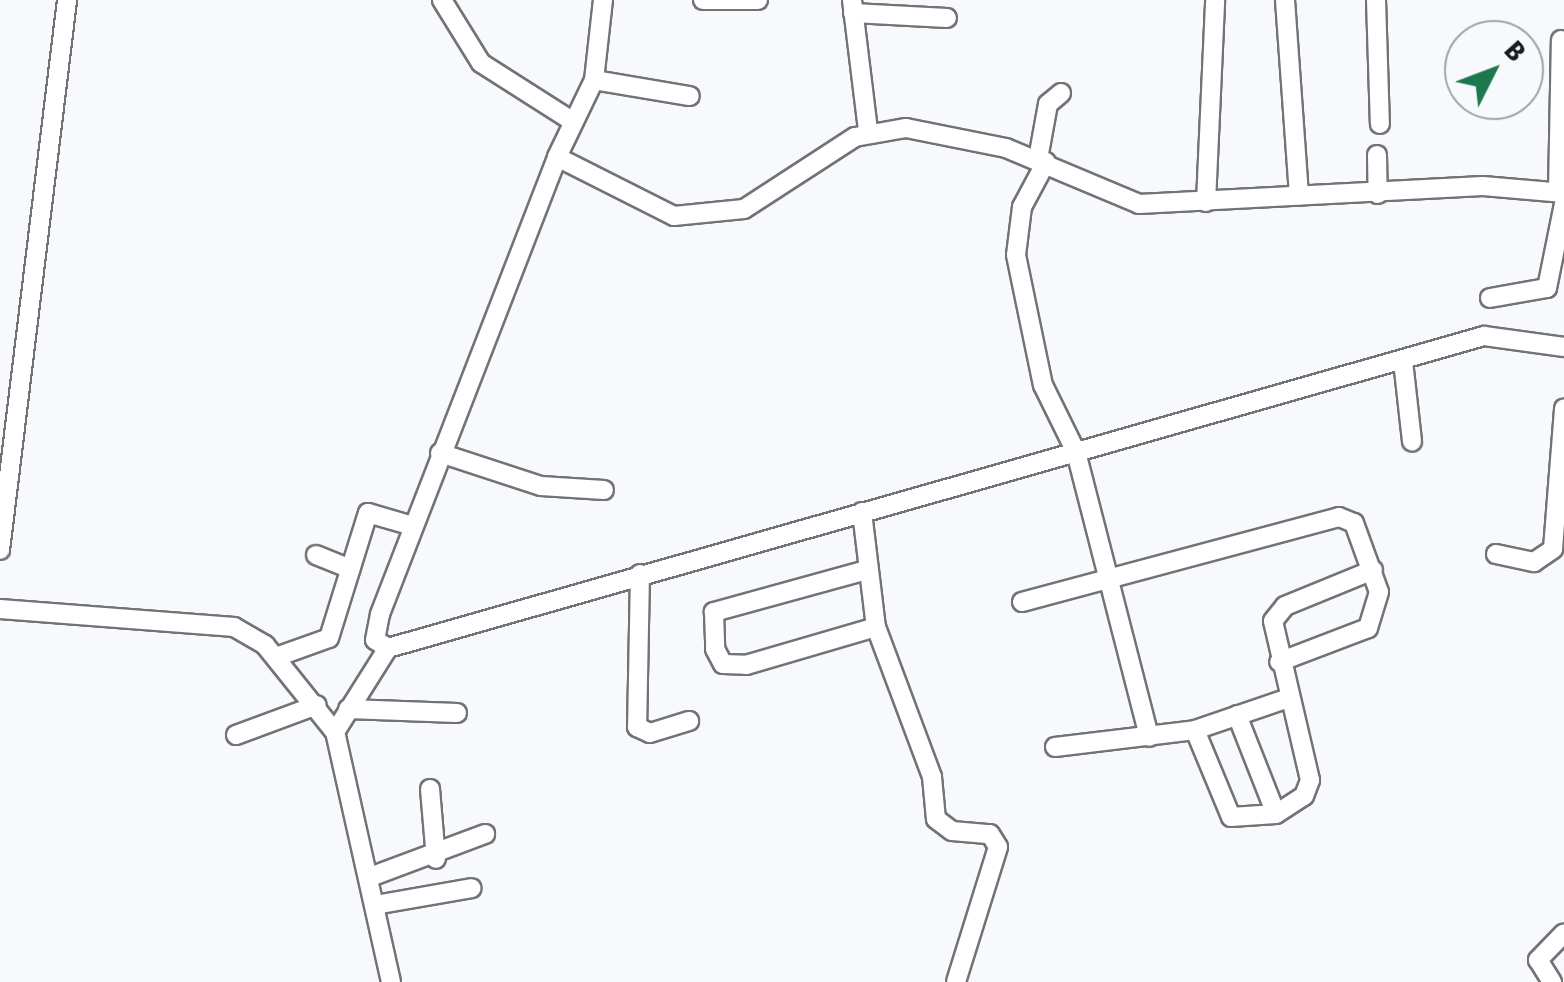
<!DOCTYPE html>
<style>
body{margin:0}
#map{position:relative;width:1564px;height:982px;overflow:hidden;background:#f7f9fd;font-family:"Fira Sans Condensed",sans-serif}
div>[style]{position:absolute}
.roads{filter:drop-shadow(2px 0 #717376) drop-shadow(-2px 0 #717376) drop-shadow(0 2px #717376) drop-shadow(0 -2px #717376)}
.minor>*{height:18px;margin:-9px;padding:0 9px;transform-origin:9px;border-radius:9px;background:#fff}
span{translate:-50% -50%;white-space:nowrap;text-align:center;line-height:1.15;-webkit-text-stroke:8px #f7f9fd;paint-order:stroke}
.north{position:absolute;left:1444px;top:20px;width:100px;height:100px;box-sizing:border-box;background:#f7f9fd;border:2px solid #9fa1a3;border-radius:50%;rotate:48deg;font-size:28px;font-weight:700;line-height:40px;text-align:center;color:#1b1c1d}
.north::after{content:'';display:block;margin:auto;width:35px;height:45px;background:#1e784d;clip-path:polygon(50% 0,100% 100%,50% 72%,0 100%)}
</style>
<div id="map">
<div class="roads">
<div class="minor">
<div style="left:442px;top:0;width:74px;rotate:58.2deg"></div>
<div style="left:481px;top:63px;width:108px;rotate:32.5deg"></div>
<div style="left:703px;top:0;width:55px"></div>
<div style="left:852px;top:0;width:132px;rotate:83deg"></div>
<div style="left:1285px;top:0;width:196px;rotate:85.9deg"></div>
<div style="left:1376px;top:0;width:124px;rotate:88.2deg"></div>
<div style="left:853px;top:13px;width:94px;rotate:3deg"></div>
<div style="left:594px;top:80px;width:97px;rotate:9.5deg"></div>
<div style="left:1377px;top:155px;width:39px;rotate:89deg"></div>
<div style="left:557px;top:157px;width:85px;rotate:-64.3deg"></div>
<div style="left:594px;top:80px;width:81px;rotate:-83.6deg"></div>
<div style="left:1038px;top:159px;width:56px;rotate:-79.7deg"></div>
<div style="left:1048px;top:104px;width:17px;rotate:-40deg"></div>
<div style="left:1046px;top:162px;width:51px;rotate:118.1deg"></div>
<div style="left:1022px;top:207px;width:48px;rotate:97.1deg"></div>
<div style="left:1016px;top:255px;width:133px;rotate:78.3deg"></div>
<div style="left:1043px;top:385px;width:75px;rotate:63.8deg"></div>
<div style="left:1076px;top:452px;width:294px;rotate:75.6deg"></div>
<div style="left:1558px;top:192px;width:152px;rotate:-88.9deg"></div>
<div style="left:1206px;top:202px;width:202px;rotate:-87.4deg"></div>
<div style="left:1490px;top:298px;width:58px;rotate:-10deg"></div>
<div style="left:1547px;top:288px;width:86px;rotate:-78.6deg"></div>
<div style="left:1403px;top:361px;width:81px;rotate:83.6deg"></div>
<div style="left:440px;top:453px;width:106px;rotate:18.1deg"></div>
<div style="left:541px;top:486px;width:63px;rotate:3.6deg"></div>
<div style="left:862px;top:512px;width:116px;rotate:83.1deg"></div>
<div style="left:876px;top:627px;width:160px;rotate:69.5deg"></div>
<div style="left:932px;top:777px;width:42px;rotate:84.6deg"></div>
<div style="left:936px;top:819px;width:20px;rotate:37deg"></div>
<div style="left:952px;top:831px;width:38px;rotate:5deg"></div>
<div style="left:990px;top:834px;width:15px;rotate:58deg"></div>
<div style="left:998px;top:847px;width:141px;rotate:107.3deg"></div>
<div style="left:0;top:550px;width:554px;rotate:-83.05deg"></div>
<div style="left:1496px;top:554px;width:39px;rotate:12deg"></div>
<div style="left:1534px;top:562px;width:23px;rotate:-34deg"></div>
<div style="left:1553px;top:549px;width:141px;rotate:-85.5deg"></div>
<div style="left:316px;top:555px;width:37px;rotate:22deg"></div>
<div style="left:863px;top:571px;width:155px;rotate:164.6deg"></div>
<div style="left:714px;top:612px;width:37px;rotate:88deg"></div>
<div style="left:715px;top:649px;width:17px;rotate:62deg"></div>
<div style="left:723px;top:664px;width:23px;rotate:2deg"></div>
<div style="left:746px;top:665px;width:135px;rotate:-16.3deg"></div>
<div style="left:640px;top:574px;width:153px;rotate:91.1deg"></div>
<div style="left:637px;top:727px;width:14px;rotate:25deg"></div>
<div style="left:650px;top:733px;width:41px;rotate:-17.1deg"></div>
<div style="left:1022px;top:602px;width:328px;rotate:-15deg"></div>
<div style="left:1339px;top:517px;width:16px;rotate:22deg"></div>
<div style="left:1354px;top:523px;width:73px;rotate:70.1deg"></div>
<div style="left:1379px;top:592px;width:38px;rotate:107deg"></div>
<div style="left:1368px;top:628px;width:95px;rotate:159.1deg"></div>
<div style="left:0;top:609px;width:235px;rotate:4.4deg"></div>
<div style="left:234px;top:627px;width:36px;rotate:30deg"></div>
<div style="left:265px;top:645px;width:112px;rotate:51.2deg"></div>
<div style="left:388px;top:648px;width:15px;rotate:-148deg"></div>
<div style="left:375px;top:640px;width:26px;rotate:-79deg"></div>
<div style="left:380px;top:614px;width:490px;rotate:-68.8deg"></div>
<div style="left:557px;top:157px;width:131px;rotate:26.8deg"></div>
<div style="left:674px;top:216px;width:70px;rotate:-5.7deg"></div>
<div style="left:744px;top:209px;width:132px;rotate:-33deg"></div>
<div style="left:855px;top:137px;width:52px;rotate:-10deg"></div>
<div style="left:906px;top:128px;width:102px;rotate:11.3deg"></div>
<div style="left:1006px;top:148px;width:144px;rotate:22.8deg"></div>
<div style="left:1139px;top:204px;width:344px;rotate:-3deg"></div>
<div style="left:1483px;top:186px;width:81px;rotate:4.9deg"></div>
<div style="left:276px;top:657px;width:56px;rotate:-19.7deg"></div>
<div style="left:329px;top:638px;width:131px;rotate:-72.7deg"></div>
<div style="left:368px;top:513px;width:47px;rotate:16.1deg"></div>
<div style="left:348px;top:709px;width:109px;rotate:2.1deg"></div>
<div style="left:1237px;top:715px;width:106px;rotate:68.5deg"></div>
<div style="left:1195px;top:730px;width:94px;rotate:67.5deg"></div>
<div style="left:1231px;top:817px;width:45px;rotate:-3.8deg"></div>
<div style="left:1276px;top:814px;width:33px;rotate:-33deg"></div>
<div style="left:1304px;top:796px;width:17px;rotate:-69deg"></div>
<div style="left:1310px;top:780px;width:163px;rotate:-103.1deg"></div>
<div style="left:1273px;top:621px;width:19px;rotate:-51deg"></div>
<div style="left:1285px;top:606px;width:95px;rotate:-22.2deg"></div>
<div style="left:236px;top:735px;width:86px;rotate:-20.3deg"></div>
<div style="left:1055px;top:747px;width:141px;rotate:-6.9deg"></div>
<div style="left:1195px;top:730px;width:99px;rotate:-18.8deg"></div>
<div style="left:430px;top:789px;width:70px;rotate:85.1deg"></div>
<div style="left:370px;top:877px;width:123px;rotate:-20.5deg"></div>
<div style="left:375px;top:905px;width:98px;rotate:-9.9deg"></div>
<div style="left:391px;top:982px;width:256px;rotate:-102.6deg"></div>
<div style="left:335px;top:732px;width:99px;rotate:-57.8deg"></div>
<div style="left:388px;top:648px;width:1140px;rotate:-15.89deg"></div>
<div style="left:1484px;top:336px;width:81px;rotate:7.8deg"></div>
<div style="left:1552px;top:982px;width:26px;rotate:-122deg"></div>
<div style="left:1538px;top:960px;width:37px;rotate:-46deg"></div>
</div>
</div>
<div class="north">B</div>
</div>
